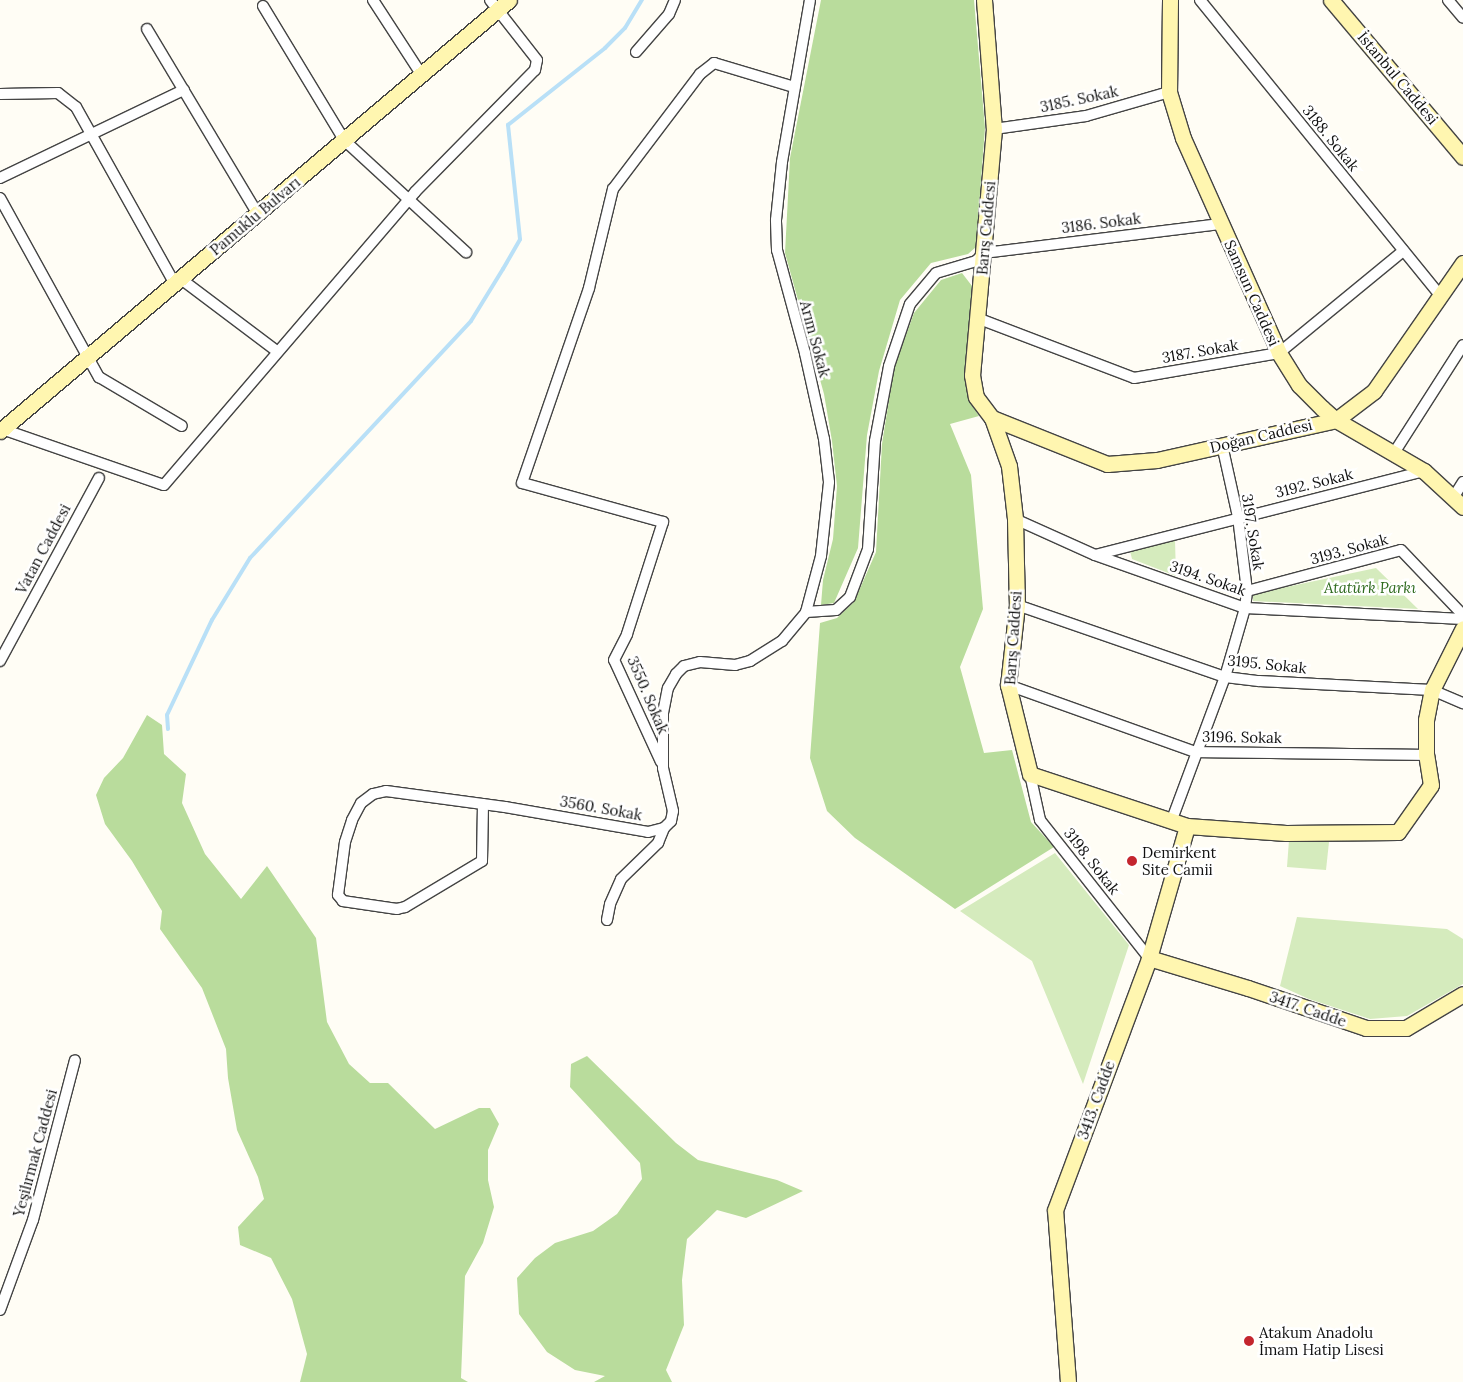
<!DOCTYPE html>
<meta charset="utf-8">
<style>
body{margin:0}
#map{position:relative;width:1463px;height:1382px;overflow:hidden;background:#fffdf5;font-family:Lora,serif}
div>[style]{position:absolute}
.green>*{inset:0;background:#d5ebbd}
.forest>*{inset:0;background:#b9dc9c}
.stream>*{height:4px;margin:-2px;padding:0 2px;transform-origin:2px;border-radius:2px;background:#b9e0f7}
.roads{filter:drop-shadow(1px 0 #444) drop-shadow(-1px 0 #444) drop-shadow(0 1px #444) drop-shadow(0 -1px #444)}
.street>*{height:10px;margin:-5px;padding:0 5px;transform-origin:5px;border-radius:5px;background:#fff}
.secondary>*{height:15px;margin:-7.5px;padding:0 7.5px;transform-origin:7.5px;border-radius:7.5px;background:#fff6b0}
.dots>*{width:14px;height:14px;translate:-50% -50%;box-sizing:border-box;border:2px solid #fff;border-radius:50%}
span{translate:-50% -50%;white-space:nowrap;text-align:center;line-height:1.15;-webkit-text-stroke:5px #fff;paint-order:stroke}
.street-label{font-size:15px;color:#111}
.park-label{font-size:15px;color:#2f6b1f;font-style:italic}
.poi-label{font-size:15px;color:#111}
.left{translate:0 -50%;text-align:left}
</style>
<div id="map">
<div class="green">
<div style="clip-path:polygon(1175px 540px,1176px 576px,1132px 559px,1130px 551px)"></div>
<div style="clip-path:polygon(1376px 568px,1418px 609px,1253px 601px,1253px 594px)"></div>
<div style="clip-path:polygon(1289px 840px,1329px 842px,1326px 870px,1287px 867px)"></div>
<div style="clip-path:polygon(1055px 853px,1129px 945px,1083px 1084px,1032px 961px,960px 911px)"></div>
<div style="clip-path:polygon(1297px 917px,1447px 929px,1463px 939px,1463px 984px,1407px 1016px,1370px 1019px,1309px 999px,1280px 986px)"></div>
</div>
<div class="forest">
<div style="clip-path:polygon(821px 0,974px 0,985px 128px,976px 247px,968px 254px,931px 263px,900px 300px,879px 371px,867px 435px,858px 548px,834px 603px,821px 605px,823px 580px,833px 539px,837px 486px,832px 441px,824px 394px,785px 253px,790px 158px)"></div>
<div style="clip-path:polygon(962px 273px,972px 286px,965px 372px,970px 402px,979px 416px,950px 424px,971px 475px,983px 609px,960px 667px,984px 753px,1012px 750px,1031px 822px,1054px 847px,955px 909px,855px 838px,827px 811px,810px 758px,820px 623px,837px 618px,854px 602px,876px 552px,882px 444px,894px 368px,914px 313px,941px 280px)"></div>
<div style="clip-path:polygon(147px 715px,162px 725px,164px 754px,186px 774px,182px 803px,205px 854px,241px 899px,267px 866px,316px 938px,327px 1022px,349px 1064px,370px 1083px,388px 1083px,435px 1129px,479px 1108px,490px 1108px,499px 1124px,488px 1150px,488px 1180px,494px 1207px,483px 1243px,465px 1276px,461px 1378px,468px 1382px,300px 1382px,307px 1354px,292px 1299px,271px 1258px,240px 1245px,238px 1227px,264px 1199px,258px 1177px,237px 1130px,228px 1078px,226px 1049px,202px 988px,160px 929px,162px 911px,132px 861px,105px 824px,96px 795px,104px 778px,123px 758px)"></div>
<div style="clip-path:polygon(587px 1056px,676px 1143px,698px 1160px,777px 1180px,803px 1191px,746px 1218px,717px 1210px,687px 1239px,682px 1280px,684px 1325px,666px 1370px,672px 1382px,594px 1382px,605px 1376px,575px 1370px,547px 1352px,519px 1314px,517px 1278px,535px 1258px,555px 1243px,593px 1231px,617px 1214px,642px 1179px,640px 1163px,570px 1087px,571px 1064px)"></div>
</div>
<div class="stream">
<div style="left:168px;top:729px;width:14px;rotate:-94deg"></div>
<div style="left:167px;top:715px;width:105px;rotate:-64.7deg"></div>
<div style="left:212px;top:620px;width:73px;rotate:-58.5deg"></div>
<div style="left:250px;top:558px;width:324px;rotate:-47deg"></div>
<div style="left:471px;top:321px;width:61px;rotate:-58.4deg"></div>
<div style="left:503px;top:269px;width:34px;rotate:-60deg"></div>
<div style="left:520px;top:239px;width:115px;rotate:-96deg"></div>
<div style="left:508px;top:125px;width:124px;rotate:-38.4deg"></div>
<div style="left:605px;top:48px;width:28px;rotate:-45deg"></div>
<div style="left:625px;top:28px;width:33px;rotate:-59deg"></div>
</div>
<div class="roads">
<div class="street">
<div style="left:373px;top:0;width:88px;rotate:57deg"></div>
<div style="left:1200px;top:0;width:380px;rotate:50.9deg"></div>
<div style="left:1448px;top:0;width:23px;rotate:50deg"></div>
<div style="left:263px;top:6px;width:157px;rotate:58.8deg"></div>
<div style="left:344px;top:140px;width:166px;rotate:42.6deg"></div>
<div style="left:147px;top:29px;width:214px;rotate:59.1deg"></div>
<div style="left:636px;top:52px;width:50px;rotate:-49deg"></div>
<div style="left:669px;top:14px;width:15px;rotate:-67deg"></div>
<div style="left:0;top:94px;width:58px;rotate:-1deg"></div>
<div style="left:58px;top:93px;width:23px;rotate:38deg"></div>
<div style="left:76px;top:107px;width:203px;rotate:60.8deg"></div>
<div style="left:994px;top:129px;width:93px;rotate:-8deg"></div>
<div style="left:1086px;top:116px;width:86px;rotate:-16.1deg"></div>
<div style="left:0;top:178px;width:204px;rotate:-25.6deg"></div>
<div style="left:0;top:198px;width:205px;rotate:61.1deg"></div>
<div style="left:99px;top:377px;width:96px;rotate:30.6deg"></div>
<div style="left:181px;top:279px;width:121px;rotate:37deg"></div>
<div style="left:977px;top:318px;width:168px;rotate:20.9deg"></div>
<div style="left:1134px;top:378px;width:147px;rotate:-9.8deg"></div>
<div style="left:1279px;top:353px;width:161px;rotate:-39.4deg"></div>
<div style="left:0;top:427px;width:3px;rotate:45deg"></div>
<div style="left:2px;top:429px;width:171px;rotate:19.1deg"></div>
<div style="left:164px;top:485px;width:386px;rotate:-49.4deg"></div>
<div style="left:415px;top:192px;width:171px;rotate:-45.5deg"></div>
<div style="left:535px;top:70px;width:10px;rotate:-79deg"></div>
<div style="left:537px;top:60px;width:76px;rotate:-128.1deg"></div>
<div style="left:1394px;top:453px;width:128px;rotate:-57.4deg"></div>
<div style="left:1453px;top:498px;width:19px;rotate:-58deg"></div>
<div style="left:1015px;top:519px;width:88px;rotate:24.2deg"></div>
<div style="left:1095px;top:555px;width:159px;rotate:19.5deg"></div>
<div style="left:1245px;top:608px;width:218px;rotate:2.9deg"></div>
<div style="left:1095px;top:555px;width:340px;rotate:-14.3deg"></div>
<div style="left:1247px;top:591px;width:159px;rotate:-14.9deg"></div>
<div style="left:1401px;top:550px;width:90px;rotate:46.4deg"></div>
<div style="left:1017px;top:605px;width:220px;rotate:19.1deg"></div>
<div style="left:1225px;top:677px;width:34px;rotate:7deg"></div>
<div style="left:1259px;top:681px;width:173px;rotate:3deg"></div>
<div style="left:1432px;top:690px;width:34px;rotate:23deg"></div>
<div style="left:806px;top:612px;width:30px;rotate:-4deg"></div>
<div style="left:836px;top:610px;width:19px;rotate:-43deg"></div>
<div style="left:850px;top:597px;width:51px;rotate:-69.4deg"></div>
<div style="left:868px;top:549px;width:108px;rotate:-86.3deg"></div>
<div style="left:875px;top:441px;width:76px;rotate:-79.4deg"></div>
<div style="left:889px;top:366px;width:65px;rotate:-71.3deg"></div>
<div style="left:910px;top:304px;width:40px;rotate:-50deg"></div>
<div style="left:936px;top:273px;width:42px;rotate:-16.7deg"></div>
<div style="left:976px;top:261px;width:11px;rotate:-45deg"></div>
<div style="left:984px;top:253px;width:239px;rotate:-7deg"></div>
<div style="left:0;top:661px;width:208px;rotate:-61.6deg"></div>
<div style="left:1008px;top:685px;width:199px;rotate:19.7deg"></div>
<div style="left:1195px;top:752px;width:231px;rotate:0.7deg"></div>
<div style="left:661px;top:762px;width:112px;rotate:-114.7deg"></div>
<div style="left:614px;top:660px;width:29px;rotate:-63deg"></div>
<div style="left:627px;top:634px;width:118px;rotate:-72.2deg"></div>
<div style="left:663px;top:522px;width:146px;rotate:-164.5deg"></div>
<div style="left:522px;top:483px;width:206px;rotate:-71deg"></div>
<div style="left:589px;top:288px;width:102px;rotate:-76.4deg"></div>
<div style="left:613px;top:189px;width:144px;rotate:-52.9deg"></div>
<div style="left:700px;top:74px;width:18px;rotate:-38deg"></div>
<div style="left:714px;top:63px;width:84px;rotate:16.7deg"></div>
<div style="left:1030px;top:774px;width:47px;rotate:77.7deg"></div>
<div style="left:1040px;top:820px;width:176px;rotate:51.7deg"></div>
<div style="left:483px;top:804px;width:57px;rotate:91deg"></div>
<div style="left:482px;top:861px;width:90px;rotate:149.1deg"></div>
<div style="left:405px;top:907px;width:8px;rotate:166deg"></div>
<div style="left:397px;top:909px;width:55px;rotate:-171.6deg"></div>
<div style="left:343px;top:901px;width:8px;rotate:-130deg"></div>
<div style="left:338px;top:895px;width:53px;rotate:-82.5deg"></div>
<div style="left:345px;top:842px;width:23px;rotate:-72deg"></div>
<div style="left:352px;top:820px;width:19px;rotate:-62deg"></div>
<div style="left:361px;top:803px;width:15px;rotate:-37deg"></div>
<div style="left:373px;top:794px;width:13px;rotate:-13deg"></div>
<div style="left:386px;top:791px;width:120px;rotate:7.7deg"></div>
<div style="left:505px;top:807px;width:145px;rotate:9.9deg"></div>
<div style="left:648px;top:832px;width:16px;rotate:-14deg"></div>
<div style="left:1171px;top:822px;width:155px;rotate:-69.6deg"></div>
<div style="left:1225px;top:677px;width:72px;rotate:-73.8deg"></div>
<div style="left:1245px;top:608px;width:17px;rotate:-83deg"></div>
<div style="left:1247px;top:591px;width:75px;rotate:-96.9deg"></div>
<div style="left:1238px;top:517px;width:74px;rotate:-102.5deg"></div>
<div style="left:607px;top:920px;width:16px;rotate:-79deg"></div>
<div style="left:610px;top:904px;width:27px;rotate:-66deg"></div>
<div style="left:621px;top:879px;width:52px;rotate:-44.2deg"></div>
<div style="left:658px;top:843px;width:16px;rotate:-68deg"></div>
<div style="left:664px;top:828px;width:10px;rotate:-45deg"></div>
<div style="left:671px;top:821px;width:10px;rotate:-79deg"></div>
<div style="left:673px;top:811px;width:44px;rotate:-103.1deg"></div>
<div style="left:663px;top:768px;width:55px;rotate:-90deg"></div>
<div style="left:663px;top:713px;width:25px;rotate:-79deg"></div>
<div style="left:668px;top:688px;width:16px;rotate:-60deg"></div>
<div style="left:676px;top:674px;width:11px;rotate:-45deg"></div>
<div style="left:684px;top:666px;width:16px;rotate:-14deg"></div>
<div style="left:700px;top:662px;width:35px;rotate:5deg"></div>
<div style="left:735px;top:665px;width:16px;rotate:-15deg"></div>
<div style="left:750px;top:661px;width:38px;rotate:-32deg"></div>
<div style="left:782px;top:641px;width:38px;rotate:-50deg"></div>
<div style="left:806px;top:612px;width:58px;rotate:-75deg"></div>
<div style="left:821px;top:556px;width:74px;rotate:-83.8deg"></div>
<div style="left:829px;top:482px;width:43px;rotate:-96.6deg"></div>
<div style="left:824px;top:439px;width:88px;rotate:-102.5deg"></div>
<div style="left:805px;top:353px;width:107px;rotate:-105.2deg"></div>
<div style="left:777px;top:250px;width:30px;rotate:-92deg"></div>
<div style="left:776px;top:220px;width:58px;rotate:-84.1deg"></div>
<div style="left:782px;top:162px;width:164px;rotate:-80.2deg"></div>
<div style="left:0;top:1310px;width:96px;rotate:-69.9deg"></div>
<div style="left:33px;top:1220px;width:165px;rotate:-75.3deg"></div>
</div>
<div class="secondary">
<div style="left:984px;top:0;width:129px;rotate:85.6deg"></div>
<div style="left:994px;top:129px;width:247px;rotate:95.1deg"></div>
<div style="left:972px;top:375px;width:22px;rotate:80deg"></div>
<div style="left:976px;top:397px;width:26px;rotate:53deg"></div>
<div style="left:992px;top:418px;width:51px;rotate:70.5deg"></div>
<div style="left:1009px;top:466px;width:53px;rotate:83.5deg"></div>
<div style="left:1015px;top:519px;width:86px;rotate:88.7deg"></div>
<div style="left:1017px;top:605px;width:81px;rotate:96.4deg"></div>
<div style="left:1008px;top:685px;width:92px;rotate:76.1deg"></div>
<div style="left:1030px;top:774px;width:165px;rotate:18.3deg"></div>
<div style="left:1187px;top:826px;width:99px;rotate:4deg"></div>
<div style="left:1286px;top:833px;width:112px;rotate:-0.5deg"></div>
<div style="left:1398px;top:832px;width:57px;rotate:-54.9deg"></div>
<div style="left:1431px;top:785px;width:30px;rotate:-99deg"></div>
<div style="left:1426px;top:755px;width:35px;rotate:-90deg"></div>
<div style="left:1426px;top:720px;width:31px;rotate:-79deg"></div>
<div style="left:1432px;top:690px;width:69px;rotate:-63.4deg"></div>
<div style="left:1170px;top:0;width:92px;rotate:90.6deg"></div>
<div style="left:1169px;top:92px;width:48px;rotate:73.1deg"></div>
<div style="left:1183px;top:138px;width:235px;rotate:65.9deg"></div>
<div style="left:1279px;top:353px;width:38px;rotate:58deg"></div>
<div style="left:1299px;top:385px;width:33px;rotate:45deg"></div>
<div style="left:1322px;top:408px;width:18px;rotate:41deg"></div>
<div style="left:1336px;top:420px;width:102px;rotate:30.1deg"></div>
<div style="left:1424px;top:471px;width:53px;rotate:42.7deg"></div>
<div style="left:1331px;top:0;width:205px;rotate:49.9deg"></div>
<div style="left:992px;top:418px;width:124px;rotate:21.8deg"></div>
<div style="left:1107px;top:464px;width:50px;rotate:-4.6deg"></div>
<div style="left:1157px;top:460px;width:183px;rotate:-12.6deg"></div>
<div style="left:1336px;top:420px;width:48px;rotate:-37.3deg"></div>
<div style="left:1374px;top:391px;width:156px;rotate:-55.2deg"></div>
<div style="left:0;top:431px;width:667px;rotate:-40.26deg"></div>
<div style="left:1149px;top:958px;width:103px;rotate:16.9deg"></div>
<div style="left:1248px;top:988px;width:125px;rotate:18.7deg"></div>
<div style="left:1366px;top:1028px;width:40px"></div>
<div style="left:1406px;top:1028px;width:66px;rotate:-30.8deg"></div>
<div style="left:1068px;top:1382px;width:172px;rotate:-94.3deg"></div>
<div style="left:1055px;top:1210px;width:269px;rotate:-69.5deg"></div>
<div style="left:1149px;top:958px;width:137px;rotate:-73.9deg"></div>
</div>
</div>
<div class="dots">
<div style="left:1132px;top:861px;background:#c4262e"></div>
<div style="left:1249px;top:1341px;background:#c4262e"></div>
</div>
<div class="street-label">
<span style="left:1398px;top:78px;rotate:50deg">İstanbul Caddesi</span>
<span style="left:1079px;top:99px;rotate:-12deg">3185. Sokak</span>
<span style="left:1331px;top:138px;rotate:51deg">3188. Sokak</span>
<span style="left:255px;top:216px;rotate:-40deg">Pamuklu Bulvarı</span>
<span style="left:1101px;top:223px;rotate:-7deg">3186. Sokak</span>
<span style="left:986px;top:228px;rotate:-85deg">Barış Caddesi</span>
<span style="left:1252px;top:293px;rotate:66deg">Samsun Caddesi</span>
<span style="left:815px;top:339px;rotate:75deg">Arım Sokak</span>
<span style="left:1200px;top:351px;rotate:-10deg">3187. Sokak</span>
<span style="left:1261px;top:436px;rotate:-13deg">Doğan Caddesi</span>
<span style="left:1314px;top:483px;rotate:-14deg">3192. Sokak</span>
<span style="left:1253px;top:532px;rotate:81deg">3197. Sokak</span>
<span style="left:43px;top:549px;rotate:-62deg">Vatan Caddesi</span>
<span style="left:1349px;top:549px;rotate:-15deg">3193. Sokak</span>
<span style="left:1208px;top:578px;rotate:19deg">3194. Sokak</span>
<span style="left:1013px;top:638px;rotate:-86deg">Barış Caddesi</span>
<span style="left:1267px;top:664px;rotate:6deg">3195. Sokak</span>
<span style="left:648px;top:695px;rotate:67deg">3550. Sokak</span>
<span style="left:1242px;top:737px;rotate:1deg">3196. Sokak</span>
<span style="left:601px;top:808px;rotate:10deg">3560. Sokak</span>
<span style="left:1092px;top:861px;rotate:52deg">3198. Sokak</span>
<span style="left:1308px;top:1009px;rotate:19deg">3417. Cadde</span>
<span style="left:1096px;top:1100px;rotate:-70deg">3413. Cadde</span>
<span style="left:35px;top:1153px;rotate:-75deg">Yeşilırmak Caddesi</span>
</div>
<div class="park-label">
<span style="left:1370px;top:588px">Atatürk Parkı</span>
</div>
<div class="poi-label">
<span class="left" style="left:1142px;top:861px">Demirkent<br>Site Camii</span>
<span class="left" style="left:1259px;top:1341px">Atakum Anadolu<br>İmam Hatip Lisesi</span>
</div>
</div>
